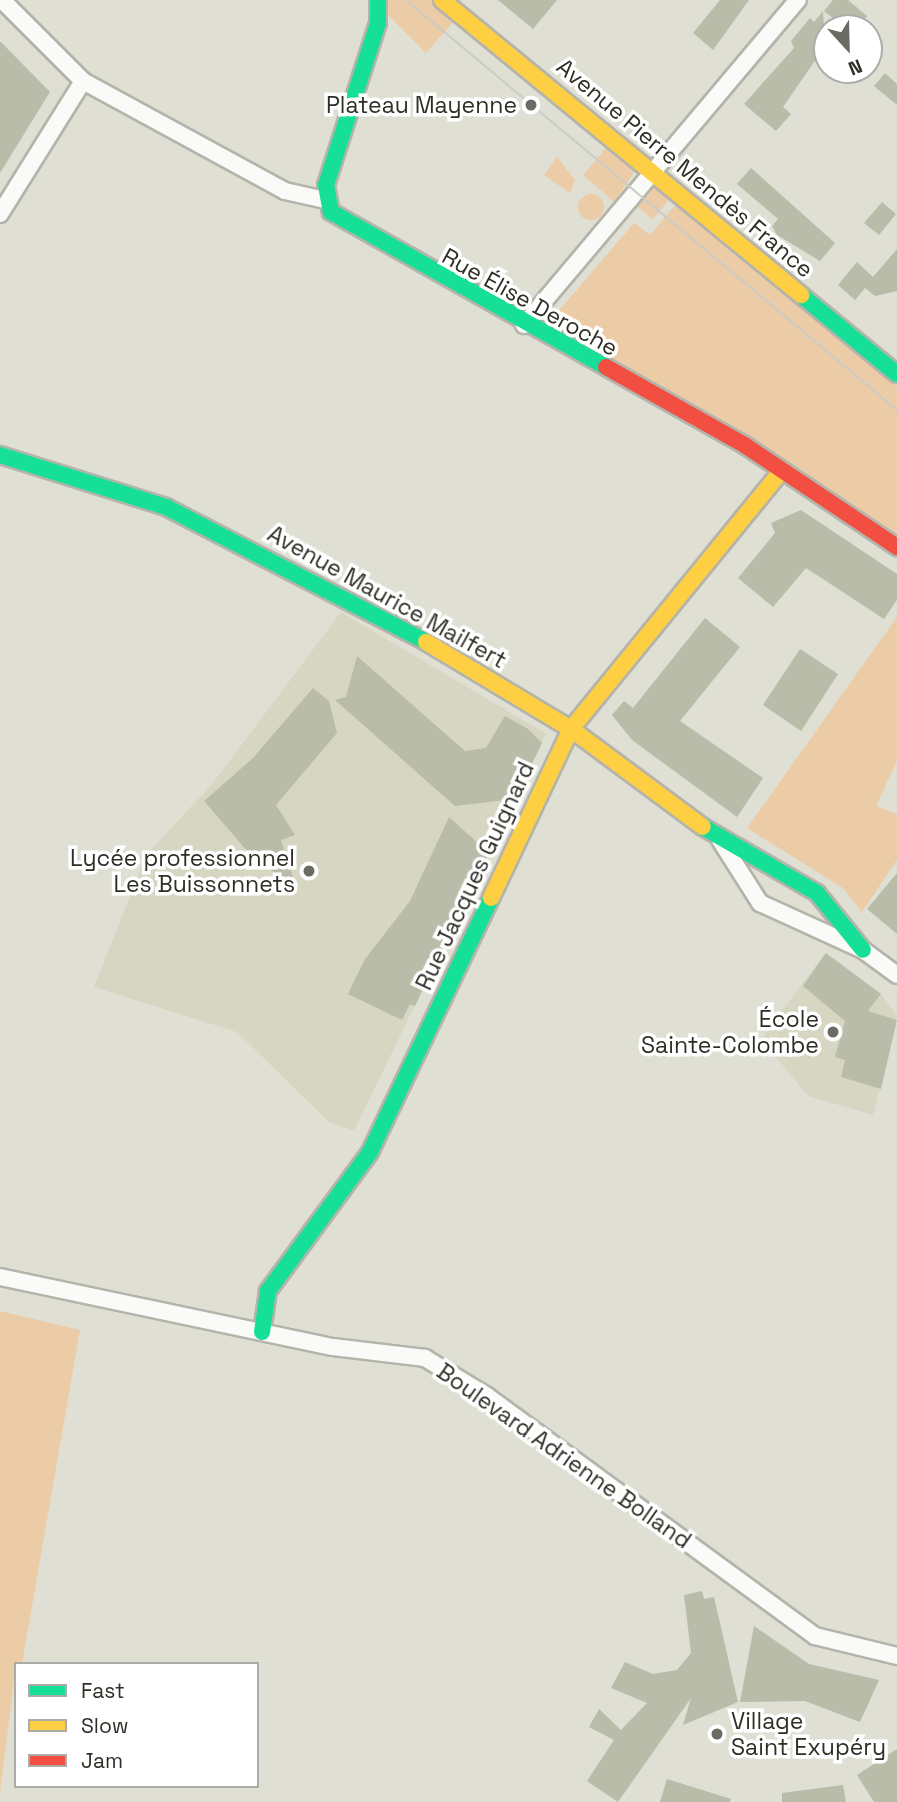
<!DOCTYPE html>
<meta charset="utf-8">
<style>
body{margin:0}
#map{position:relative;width:897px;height:1802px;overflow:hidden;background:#dfdfd4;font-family:"Space Grotesk",sans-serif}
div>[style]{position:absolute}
.built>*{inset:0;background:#d7d6c3}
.green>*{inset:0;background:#eccca6}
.round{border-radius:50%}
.building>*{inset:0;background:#b8bca8}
.roads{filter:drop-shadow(2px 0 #b4b4ab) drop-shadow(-2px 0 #b4b4ab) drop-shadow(0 2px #b4b4ab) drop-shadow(0 -2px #b4b4ab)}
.street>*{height:16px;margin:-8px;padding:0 8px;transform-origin:8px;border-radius:8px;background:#fafaf9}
.fast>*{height:16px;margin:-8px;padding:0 8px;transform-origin:8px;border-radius:8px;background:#16e098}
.slow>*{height:16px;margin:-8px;padding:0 8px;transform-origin:8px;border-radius:8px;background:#ffcf43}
.jam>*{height:16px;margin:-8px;padding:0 8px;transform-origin:8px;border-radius:8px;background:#f24e42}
.tram>*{height:2px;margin:-1px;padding:0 1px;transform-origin:1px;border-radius:1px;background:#cbcbc8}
.dots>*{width:19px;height:19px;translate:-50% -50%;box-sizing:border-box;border:4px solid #fff;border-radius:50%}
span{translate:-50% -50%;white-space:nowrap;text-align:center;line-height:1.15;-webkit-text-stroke:7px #fff;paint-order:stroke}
.poi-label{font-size:23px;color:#2e2d26}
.right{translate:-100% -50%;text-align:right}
.left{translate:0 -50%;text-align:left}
.street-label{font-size:23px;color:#2e2d26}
.legend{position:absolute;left:14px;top:1662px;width:245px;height:126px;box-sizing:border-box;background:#fff;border:2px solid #ababa8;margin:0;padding:9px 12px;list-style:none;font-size:21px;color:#2e2d26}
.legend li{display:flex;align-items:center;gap:14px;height:35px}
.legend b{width:35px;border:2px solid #ababa8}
.north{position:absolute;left:813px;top:14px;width:70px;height:70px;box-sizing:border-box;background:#fff;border:2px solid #ababa8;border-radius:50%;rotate:158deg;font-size:19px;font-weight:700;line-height:28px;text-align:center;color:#2e2d26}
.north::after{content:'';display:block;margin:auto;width:24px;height:32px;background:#6c6b63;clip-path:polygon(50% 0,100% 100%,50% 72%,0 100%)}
</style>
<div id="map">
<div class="built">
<div style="clip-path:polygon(341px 612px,546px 734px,354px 1131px,329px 1122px,237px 1032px,94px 987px,147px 854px,213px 783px)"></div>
<div style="clip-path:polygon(825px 953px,881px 994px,897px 1016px,873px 1115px,808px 1096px,761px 1039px)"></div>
</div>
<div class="green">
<div style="clip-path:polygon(386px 0,433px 0,458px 17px,426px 53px,387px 14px)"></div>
<div style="clip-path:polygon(609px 144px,635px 171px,614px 202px,583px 175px)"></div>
<div style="clip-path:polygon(557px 157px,575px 180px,570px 193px,544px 175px)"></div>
<div style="clip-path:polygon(653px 187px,670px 198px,653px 219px,635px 205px)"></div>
<div class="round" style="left:578px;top:194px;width:26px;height:26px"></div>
<div style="clip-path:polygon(676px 204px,897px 387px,897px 534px,562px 329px,556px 314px,634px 223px,650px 235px)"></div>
<div style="clip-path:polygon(897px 617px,897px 761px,876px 806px,897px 814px,897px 860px,862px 912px,843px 888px,747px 828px)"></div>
<div style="clip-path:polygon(0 1311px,80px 1330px,22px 1664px,16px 1664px,0 1793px)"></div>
</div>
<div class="building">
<div style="clip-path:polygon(498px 0,557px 0,533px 29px)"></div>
<div style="clip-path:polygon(720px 0,749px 0,713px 50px,693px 33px)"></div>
<div style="clip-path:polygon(833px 0,848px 0,867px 16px,857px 28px,845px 28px,824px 11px)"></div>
<div style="clip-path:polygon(823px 11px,825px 46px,783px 107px,791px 114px,776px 131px,744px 104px,794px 48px,791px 41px,810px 18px,814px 22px)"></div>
<div style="clip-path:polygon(0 41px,50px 92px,0 173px)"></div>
<div style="clip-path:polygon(885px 73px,897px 84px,897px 105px,874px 86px)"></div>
<div style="clip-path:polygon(751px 168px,835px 243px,820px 261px,777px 235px,772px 226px,778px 219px,737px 184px)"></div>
<div style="clip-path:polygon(882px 202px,896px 214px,879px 235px,864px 223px)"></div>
<div style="clip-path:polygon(897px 249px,897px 291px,875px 296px,865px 288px,855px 300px,838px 285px,857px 262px,873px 277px)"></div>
<div style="clip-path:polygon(801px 510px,897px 574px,897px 600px,884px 619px,806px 568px,773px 607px,738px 578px,775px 533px,771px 523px)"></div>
<div style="clip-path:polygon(705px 618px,740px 647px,680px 721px,763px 778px,737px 817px,632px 740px,612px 715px,624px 701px,633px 708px)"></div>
<div style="clip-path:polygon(800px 649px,838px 674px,801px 731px,763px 705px)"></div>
<div style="clip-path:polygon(357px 656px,465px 751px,486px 748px,505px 716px,528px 729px,542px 743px,515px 799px,455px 806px,335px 700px,346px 697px)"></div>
<div style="clip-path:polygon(313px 688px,329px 701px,337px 733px,276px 805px,295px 835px,281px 840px,297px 890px,248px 852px,204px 801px,252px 759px)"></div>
<div style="clip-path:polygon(449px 817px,489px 853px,415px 1006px,410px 1004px,402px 1020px,348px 994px,365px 959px,410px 901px)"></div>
<div style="clip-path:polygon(897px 873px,897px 934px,867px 909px)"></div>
<div style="clip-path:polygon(826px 953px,881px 994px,868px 1011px,897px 1020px,881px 1089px,841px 1077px,845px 1060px,835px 1057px,845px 1021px,803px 986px)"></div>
<div style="clip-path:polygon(702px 1591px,704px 1599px,714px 1597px,738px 1702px,683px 1725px,691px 1698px,618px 1802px,587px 1781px,614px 1740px,589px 1727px,599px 1709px,621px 1730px,647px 1703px,611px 1688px,625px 1662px,653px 1674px,677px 1670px,691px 1653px,684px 1595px)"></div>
<div style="clip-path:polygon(754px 1626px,809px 1664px,879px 1680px,860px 1722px,805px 1701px,740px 1702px)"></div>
<div style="clip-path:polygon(897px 1749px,897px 1802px,874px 1802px,857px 1775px)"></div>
<div style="clip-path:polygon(667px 1779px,731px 1799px,730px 1802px,660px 1802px)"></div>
<div style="clip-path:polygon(843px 1785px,846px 1802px,782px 1802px,782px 1793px)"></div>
</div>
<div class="roads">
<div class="street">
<div style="left:2px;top:0;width:115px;rotate:45deg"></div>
<div style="left:83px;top:81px;width:230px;rotate:28.6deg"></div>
<div style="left:285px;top:191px;width:41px;rotate:12.7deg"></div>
<div style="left:0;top:214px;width:157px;rotate:-58deg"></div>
<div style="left:524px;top:325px;width:425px;rotate:-49.9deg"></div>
<div style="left:720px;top:840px;width:75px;rotate:57.6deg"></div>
<div style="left:760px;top:903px;width:113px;rotate:24.5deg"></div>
<div style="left:863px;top:950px;width:42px;rotate:36.3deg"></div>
<div style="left:0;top:1277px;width:340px;rotate:11.9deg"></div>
<div style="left:333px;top:1347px;width:93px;rotate:6.8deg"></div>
<div style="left:425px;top:1358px;width:73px;rotate:31.5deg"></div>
<div style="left:487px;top:1396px;width:406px;rotate:36.2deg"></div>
<div style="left:815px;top:1636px;width:84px;rotate:13.7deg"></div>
</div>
<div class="fast">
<div style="left:378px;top:0;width:23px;rotate:90deg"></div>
<div style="left:378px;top:23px;width:170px;rotate:107.8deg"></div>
<div style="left:326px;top:185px;width:27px;rotate:80deg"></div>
<div style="left:331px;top:212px;width:316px;rotate:29.4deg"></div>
<div style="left:801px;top:295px;width:124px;rotate:39.5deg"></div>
<div style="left:0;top:455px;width:174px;rotate:17.4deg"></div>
<div style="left:166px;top:507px;width:293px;rotate:27.4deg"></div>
<div style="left:703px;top:827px;width:132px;rotate:30.1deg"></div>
<div style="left:817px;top:893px;width:73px;rotate:51.1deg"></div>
<div style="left:262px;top:1332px;width:41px;rotate:-81.7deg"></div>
<div style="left:268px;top:1291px;width:172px;rotate:-53.7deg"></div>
<div style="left:370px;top:1152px;width:281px;rotate:-64.5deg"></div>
</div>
<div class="slow">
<div style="left:442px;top:0;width:465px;rotate:39.4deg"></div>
<div style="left:426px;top:642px;width:169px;rotate:31deg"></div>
<div style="left:571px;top:729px;width:164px;rotate:36.6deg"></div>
<div style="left:491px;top:898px;width:187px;rotate:-64.7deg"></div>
<div style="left:571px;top:729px;width:334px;rotate:-50.8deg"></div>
</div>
<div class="jam">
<div style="left:606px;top:367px;width:161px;rotate:29.4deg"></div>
<div style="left:746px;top:446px;width:182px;rotate:33.8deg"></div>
</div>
</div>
<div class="tram">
<div style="left:406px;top:0;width:640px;rotate:39.86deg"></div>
</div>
<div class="dots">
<div style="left:531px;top:105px;background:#6c6b63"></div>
<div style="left:309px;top:871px;background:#6c6b63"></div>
<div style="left:833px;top:1032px;background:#6c6b63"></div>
<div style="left:717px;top:1734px;background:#6c6b63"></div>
</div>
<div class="poi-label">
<span class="right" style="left:517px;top:105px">Plateau Mayenne</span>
<span class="right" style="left:295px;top:871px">Lycée professionnel<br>Les Buissonnets</span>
<span class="right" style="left:819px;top:1032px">École<br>Sainte-Colombe</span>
<span class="left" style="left:731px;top:1734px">Village<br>Saint Exupéry</span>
</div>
<div class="street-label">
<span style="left:685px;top:168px;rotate:40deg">Avenue Pierre Mendès France</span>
<span style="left:530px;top:302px;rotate:29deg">Rue Élise Deroche</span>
<span style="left:387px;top:597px;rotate:29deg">Avenue Maurice Mailfert</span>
<span style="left:475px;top:876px;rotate:-65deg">Rue Jacques Guignard</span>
<span style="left:564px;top:1456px;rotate:35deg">Boulevard Adrienne Bolland</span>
</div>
<ul class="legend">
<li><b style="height:9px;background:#16e098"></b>Fast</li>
<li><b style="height:9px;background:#ffcf43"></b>Slow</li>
<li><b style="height:9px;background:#f24e42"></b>Jam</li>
</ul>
<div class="north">N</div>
</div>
